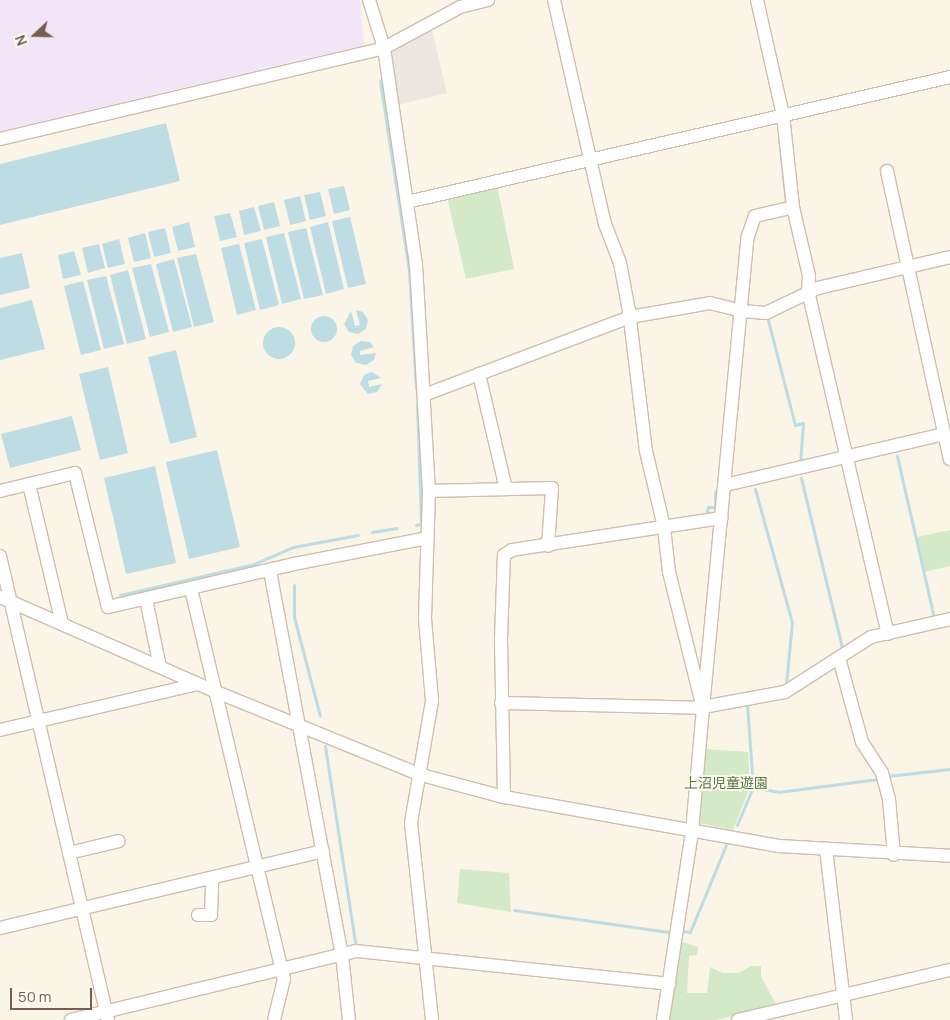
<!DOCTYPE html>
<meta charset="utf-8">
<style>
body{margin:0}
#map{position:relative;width:950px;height:1020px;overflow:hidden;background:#fbf5e8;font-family:Manrope,"Noto Sans JP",sans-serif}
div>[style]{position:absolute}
.industrial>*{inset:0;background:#ece7e1}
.education>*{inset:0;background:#f2e5f8}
.green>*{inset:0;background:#d3e9c7}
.water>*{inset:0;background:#bedce4}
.round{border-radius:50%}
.stream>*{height:3px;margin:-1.5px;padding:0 1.5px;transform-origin:1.5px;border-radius:1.5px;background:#bedce4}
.roads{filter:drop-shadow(1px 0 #cdbeaf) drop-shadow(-1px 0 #cdbeaf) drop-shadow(0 1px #cdbeaf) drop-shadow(0 -1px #cdbeaf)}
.minor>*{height:12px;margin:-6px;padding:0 6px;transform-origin:6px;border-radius:6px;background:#fff}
span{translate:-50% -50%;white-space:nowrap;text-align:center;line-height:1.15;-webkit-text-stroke:4px #fef9ef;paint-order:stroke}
.park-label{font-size:14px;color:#527946}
.north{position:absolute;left:10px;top:10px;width:50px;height:50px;-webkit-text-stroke:4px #fef9ef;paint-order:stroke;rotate:249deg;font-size:14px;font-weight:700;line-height:20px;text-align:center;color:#755e4d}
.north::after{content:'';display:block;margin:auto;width:18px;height:22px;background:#755e4d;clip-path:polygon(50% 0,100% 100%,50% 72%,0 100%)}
.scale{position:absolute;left:10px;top:988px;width:82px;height:22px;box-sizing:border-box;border:2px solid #755e4d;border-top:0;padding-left:6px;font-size:15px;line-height:18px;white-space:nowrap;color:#755e4d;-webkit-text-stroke:4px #fef9ef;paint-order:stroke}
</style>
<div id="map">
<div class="industrial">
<div style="clip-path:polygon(432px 30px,447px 93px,397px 105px,391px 52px)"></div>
</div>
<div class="education">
<div style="clip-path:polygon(0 0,360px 0,364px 45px,0 131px)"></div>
</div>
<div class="green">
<div style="clip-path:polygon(497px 185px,514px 269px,466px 279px,447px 197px)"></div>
<div style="clip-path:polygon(950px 530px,950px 566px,925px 572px,917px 537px)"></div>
<div style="clip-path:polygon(706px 749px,748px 752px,750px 787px,733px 830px,699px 823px)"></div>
<div style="clip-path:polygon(460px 869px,509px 873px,511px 912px,457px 903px)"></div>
<div style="clip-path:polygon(680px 941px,698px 947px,697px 955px,689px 956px,687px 993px,707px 993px,710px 967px,723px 973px,739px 973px,751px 966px,761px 966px,761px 976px,777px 1006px,716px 1020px,666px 1020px)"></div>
</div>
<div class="water">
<div style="clip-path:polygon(166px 123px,180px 181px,0 225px,0 164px)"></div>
<div style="clip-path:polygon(344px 186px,350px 210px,334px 214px,328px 189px)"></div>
<div style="clip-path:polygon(320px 192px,326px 216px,310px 220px,304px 195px)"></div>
<div style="clip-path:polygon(300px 196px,306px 221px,290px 225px,284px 200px)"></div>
<div style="clip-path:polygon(274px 202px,280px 226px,264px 230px,258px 206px)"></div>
<div style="clip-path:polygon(254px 207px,261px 231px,244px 235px,239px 211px)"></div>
<div style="clip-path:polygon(230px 213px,237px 237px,220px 241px,214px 216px)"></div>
<div style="clip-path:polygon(350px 217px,366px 284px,348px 288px,332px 221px)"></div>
<div style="clip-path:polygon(189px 222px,195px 247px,178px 251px,172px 227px)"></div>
<div style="clip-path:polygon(328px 222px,344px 289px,326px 294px,310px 227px)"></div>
<div style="clip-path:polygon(165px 228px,171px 253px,154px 257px,148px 232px)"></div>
<div style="clip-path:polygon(306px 228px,323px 295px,304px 299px,288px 232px)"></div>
<div style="clip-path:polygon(145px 233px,151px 258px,134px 262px,128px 238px)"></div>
<div style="clip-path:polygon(284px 233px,301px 299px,282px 304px,266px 237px)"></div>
<div style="clip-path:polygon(119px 239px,125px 264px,108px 268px,102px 244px)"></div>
<div style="clip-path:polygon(262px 239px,279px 305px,260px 310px,244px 243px)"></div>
<div style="clip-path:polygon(99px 244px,105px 268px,88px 273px,82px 248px)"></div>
<div style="clip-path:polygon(239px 244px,256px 310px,237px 315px,221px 248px)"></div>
<div style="clip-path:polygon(74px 251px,81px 275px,63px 279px,58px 255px)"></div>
<div style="clip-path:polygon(22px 253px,30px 288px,0 295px,0 258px)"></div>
<div style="clip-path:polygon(196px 254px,214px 322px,194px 327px,177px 258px)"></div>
<div style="clip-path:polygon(174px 259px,192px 327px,173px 332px,156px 264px)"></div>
<div style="clip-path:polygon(151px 264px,169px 332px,150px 337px,132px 268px)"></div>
<div style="clip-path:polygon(128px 270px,146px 339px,127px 344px,110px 275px)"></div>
<div style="clip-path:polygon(106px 276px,124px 344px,104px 349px,87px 280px)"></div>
<div style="clip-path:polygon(83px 281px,101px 350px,81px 355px,64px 286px)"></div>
<div style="clip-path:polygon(32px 300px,45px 349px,0 360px,0 308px)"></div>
<div style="clip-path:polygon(356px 310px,363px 312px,368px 320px,366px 329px,358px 334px,349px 332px,344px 324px,351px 311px,355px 326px,360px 325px)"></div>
<div class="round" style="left:311px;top:316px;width:26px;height:26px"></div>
<div class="round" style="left:263px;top:327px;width:32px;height:32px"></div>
<div style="clip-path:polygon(361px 341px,370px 342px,374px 347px,360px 351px,360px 355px,376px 353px,374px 360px,366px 365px,356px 363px,351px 355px,353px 346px)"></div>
<div style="clip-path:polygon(176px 350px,197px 437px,170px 444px,148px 357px)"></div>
<div style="clip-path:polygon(108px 367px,128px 453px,100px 460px,79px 374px)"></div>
<div style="clip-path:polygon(372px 372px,381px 378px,368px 381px,369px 387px,382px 384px,377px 392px,368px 394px,360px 384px,364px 375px)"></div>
<div style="clip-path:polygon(72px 416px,81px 450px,10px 468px,1px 434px)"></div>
<div style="clip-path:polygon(217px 450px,240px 547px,189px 559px,166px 462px)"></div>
<div style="clip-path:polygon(155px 466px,176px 563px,126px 574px,104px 478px)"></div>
</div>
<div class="stream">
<div style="left:380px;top:81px;width:191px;rotate:81.3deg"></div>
<div style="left:409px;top:270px;width:119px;rotate:86.6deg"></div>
<div style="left:779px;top:138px;width:66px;rotate:83.9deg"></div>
<div style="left:768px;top:320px;width:108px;rotate:75.6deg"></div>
<div style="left:795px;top:425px;width:8px;rotate:-14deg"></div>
<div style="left:803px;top:423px;width:40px;rotate:94.3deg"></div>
<div style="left:897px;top:456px;width:166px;rotate:77.1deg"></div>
<div style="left:801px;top:478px;width:175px;rotate:76.4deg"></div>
<div style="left:755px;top:489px;width:138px;rotate:74.5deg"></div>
<div style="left:792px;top:622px;width:62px;rotate:95.5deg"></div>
<div style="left:706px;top:514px;width:7px;rotate:-74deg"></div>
<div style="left:708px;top:507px;width:7px"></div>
<div style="left:715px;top:507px;width:15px;rotate:-90deg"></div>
<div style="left:715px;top:492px;width:4px"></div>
<div style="left:416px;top:525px;width:5px;rotate:-11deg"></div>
<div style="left:421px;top:524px;width:120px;rotate:-91.9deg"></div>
<div style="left:372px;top:532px;width:25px;rotate:-9deg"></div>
<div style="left:294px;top:585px;width:32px;rotate:90deg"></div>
<div style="left:294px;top:617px;width:102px;rotate:75.3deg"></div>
<div style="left:120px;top:595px;width:138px;rotate:-13deg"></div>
<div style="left:254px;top:564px;width:43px;rotate:-23.6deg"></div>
<div style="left:293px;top:547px;width:66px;rotate:-10.5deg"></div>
<div style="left:747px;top:704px;width:83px;rotate:85.9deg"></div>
<div style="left:325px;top:746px;width:198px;rotate:81.3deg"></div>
<div style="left:888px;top:776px;width:62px;rotate:-6.4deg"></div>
<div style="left:737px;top:825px;width:41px;rotate:-67.2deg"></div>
<div style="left:753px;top:787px;width:25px;rotate:11deg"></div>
<div style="left:778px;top:792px;width:101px;rotate:-7.4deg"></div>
<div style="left:514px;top:910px;width:156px;rotate:8.1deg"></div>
<div style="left:682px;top:931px;width:8px;rotate:7deg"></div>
<div style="left:690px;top:932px;width:94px;rotate:-67.5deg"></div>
</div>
<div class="roads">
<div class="minor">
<div style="left:369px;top:0;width:50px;rotate:72.6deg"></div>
<div style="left:384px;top:48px;width:219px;rotate:81.6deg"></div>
<div style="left:416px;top:265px;width:85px;rotate:86.6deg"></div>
<div style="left:421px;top:350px;width:141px;rotate:86.8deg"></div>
<div style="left:429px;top:491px;width:128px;rotate:91.8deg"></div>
<div style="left:425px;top:619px;width:82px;rotate:85.1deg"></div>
<div style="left:432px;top:701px;width:124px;rotate:99.8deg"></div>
<div style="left:411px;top:823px;width:198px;rotate:83.9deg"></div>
<div style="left:554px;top:0;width:230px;rotate:77.2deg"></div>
<div style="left:605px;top:224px;width:42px;rotate:69deg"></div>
<div style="left:620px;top:263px;width:49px;rotate:79.4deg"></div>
<div style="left:629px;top:311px;width:141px;rotate:83.1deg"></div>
<div style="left:646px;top:451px;width:78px;rotate:76.7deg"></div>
<div style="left:664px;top:527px;width:45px;rotate:83.7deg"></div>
<div style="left:669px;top:572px;width:140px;rotate:76deg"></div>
<div style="left:703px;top:708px;width:124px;rotate:95.1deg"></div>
<div style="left:692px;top:832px;width:190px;rotate:98.8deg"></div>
<div style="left:757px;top:0;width:118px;rotate:77.3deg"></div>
<div style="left:783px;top:115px;width:93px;rotate:83.8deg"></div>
<div style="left:793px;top:207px;width:71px;rotate:76.9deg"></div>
<div style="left:809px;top:276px;width:15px;rotate:94deg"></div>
<div style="left:808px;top:291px;width:352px;rotate:76.9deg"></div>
<div style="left:0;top:139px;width:395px;rotate:-13.3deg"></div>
<div style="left:384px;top:48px;width:86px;rotate:-28.3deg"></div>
<div style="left:460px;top:7px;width:29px;rotate:-14deg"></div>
<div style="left:887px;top:171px;width:295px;rotate:77.7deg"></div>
<div style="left:407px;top:202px;width:557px;rotate:-12.96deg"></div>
<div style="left:479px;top:374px;width:118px;rotate:76.8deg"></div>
<div style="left:424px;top:395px;width:220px;rotate:-20.7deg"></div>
<div style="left:630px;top:317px;width:81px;rotate:-9.9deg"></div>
<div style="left:710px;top:303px;width:33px;rotate:14deg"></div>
<div style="left:742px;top:311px;width:24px;rotate:5deg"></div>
<div style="left:766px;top:313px;width:58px;rotate:-25.7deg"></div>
<div style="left:818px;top:288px;width:136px;rotate:-13.2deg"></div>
<div style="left:29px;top:484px;width:144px;rotate:76.7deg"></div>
<div style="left:725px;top:485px;width:225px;rotate:-13.1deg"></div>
<div style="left:0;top:491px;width:77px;rotate:-13.5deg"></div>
<div style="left:75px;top:473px;width:138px;rotate:76.2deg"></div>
<div style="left:108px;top:607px;width:191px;rotate:-13deg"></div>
<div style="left:294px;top:564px;width:136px;rotate:-11deg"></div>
<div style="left:429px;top:491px;width:123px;rotate:-1.4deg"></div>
<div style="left:552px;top:488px;width:58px;rotate:93.9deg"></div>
<div style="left:0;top:556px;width:476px;rotate:76.9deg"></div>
<div style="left:270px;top:571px;width:391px;rotate:79.4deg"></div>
<div style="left:342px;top:955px;width:65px;rotate:83.9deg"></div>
<div style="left:191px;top:589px;width:393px;rotate:76.6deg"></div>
<div style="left:282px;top:971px;width:8px;rotate:76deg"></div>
<div style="left:284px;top:979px;width:42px;rotate:103.7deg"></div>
<div style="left:0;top:597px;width:234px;rotate:23.7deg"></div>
<div style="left:214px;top:691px;width:220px;rotate:22.1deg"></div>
<div style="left:418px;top:774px;width:89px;rotate:15deg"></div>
<div style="left:504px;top:797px;width:279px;rotate:10.1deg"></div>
<div style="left:779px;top:846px;width:171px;rotate:3.3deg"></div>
<div style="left:146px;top:599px;width:69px;rotate:78.4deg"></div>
<div style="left:839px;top:658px;width:87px;rotate:74.7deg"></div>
<div style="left:862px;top:742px;width:37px;rotate:57deg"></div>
<div style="left:882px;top:773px;width:27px;rotate:75deg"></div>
<div style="left:889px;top:799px;width:56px;rotate:84.9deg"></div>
<div style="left:501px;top:703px;width:202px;rotate:1.4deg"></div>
<div style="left:703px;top:708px;width:474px;rotate:-84.6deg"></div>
<div style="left:748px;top:236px;width:21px;rotate:-71deg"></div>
<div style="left:755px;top:216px;width:39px;rotate:-13deg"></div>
<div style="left:703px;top:707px;width:83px;rotate:-10.4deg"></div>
<div style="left:785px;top:692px;width:102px;rotate:-32.6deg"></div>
<div style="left:871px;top:637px;width:81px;rotate:-12.8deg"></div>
<div style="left:0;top:730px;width:203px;rotate:-13.1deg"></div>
<div style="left:504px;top:797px;width:158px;rotate:-91.1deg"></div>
<div style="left:501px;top:639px;width:84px;rotate:-88deg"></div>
<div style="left:504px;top:555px;width:9px;rotate:-32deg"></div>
<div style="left:512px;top:550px;width:212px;rotate:-8.7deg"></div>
<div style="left:826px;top:849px;width:172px;rotate:83.3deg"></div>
<div style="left:69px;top:853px;width:51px;rotate:-13.5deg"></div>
<div style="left:198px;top:915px;width:13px"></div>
<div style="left:211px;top:915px;width:36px;rotate:-88deg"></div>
<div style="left:0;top:928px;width:332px;rotate:-13.4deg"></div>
<div style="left:71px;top:1020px;width:293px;rotate:-13.6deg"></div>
<div style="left:356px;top:951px;width:315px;rotate:6deg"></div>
<div style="left:738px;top:1020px;width:218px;rotate:-13.3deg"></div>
</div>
</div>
<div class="park-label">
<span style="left:726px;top:783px">上沼児童遊園</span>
</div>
<div class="north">N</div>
<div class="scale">50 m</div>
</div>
